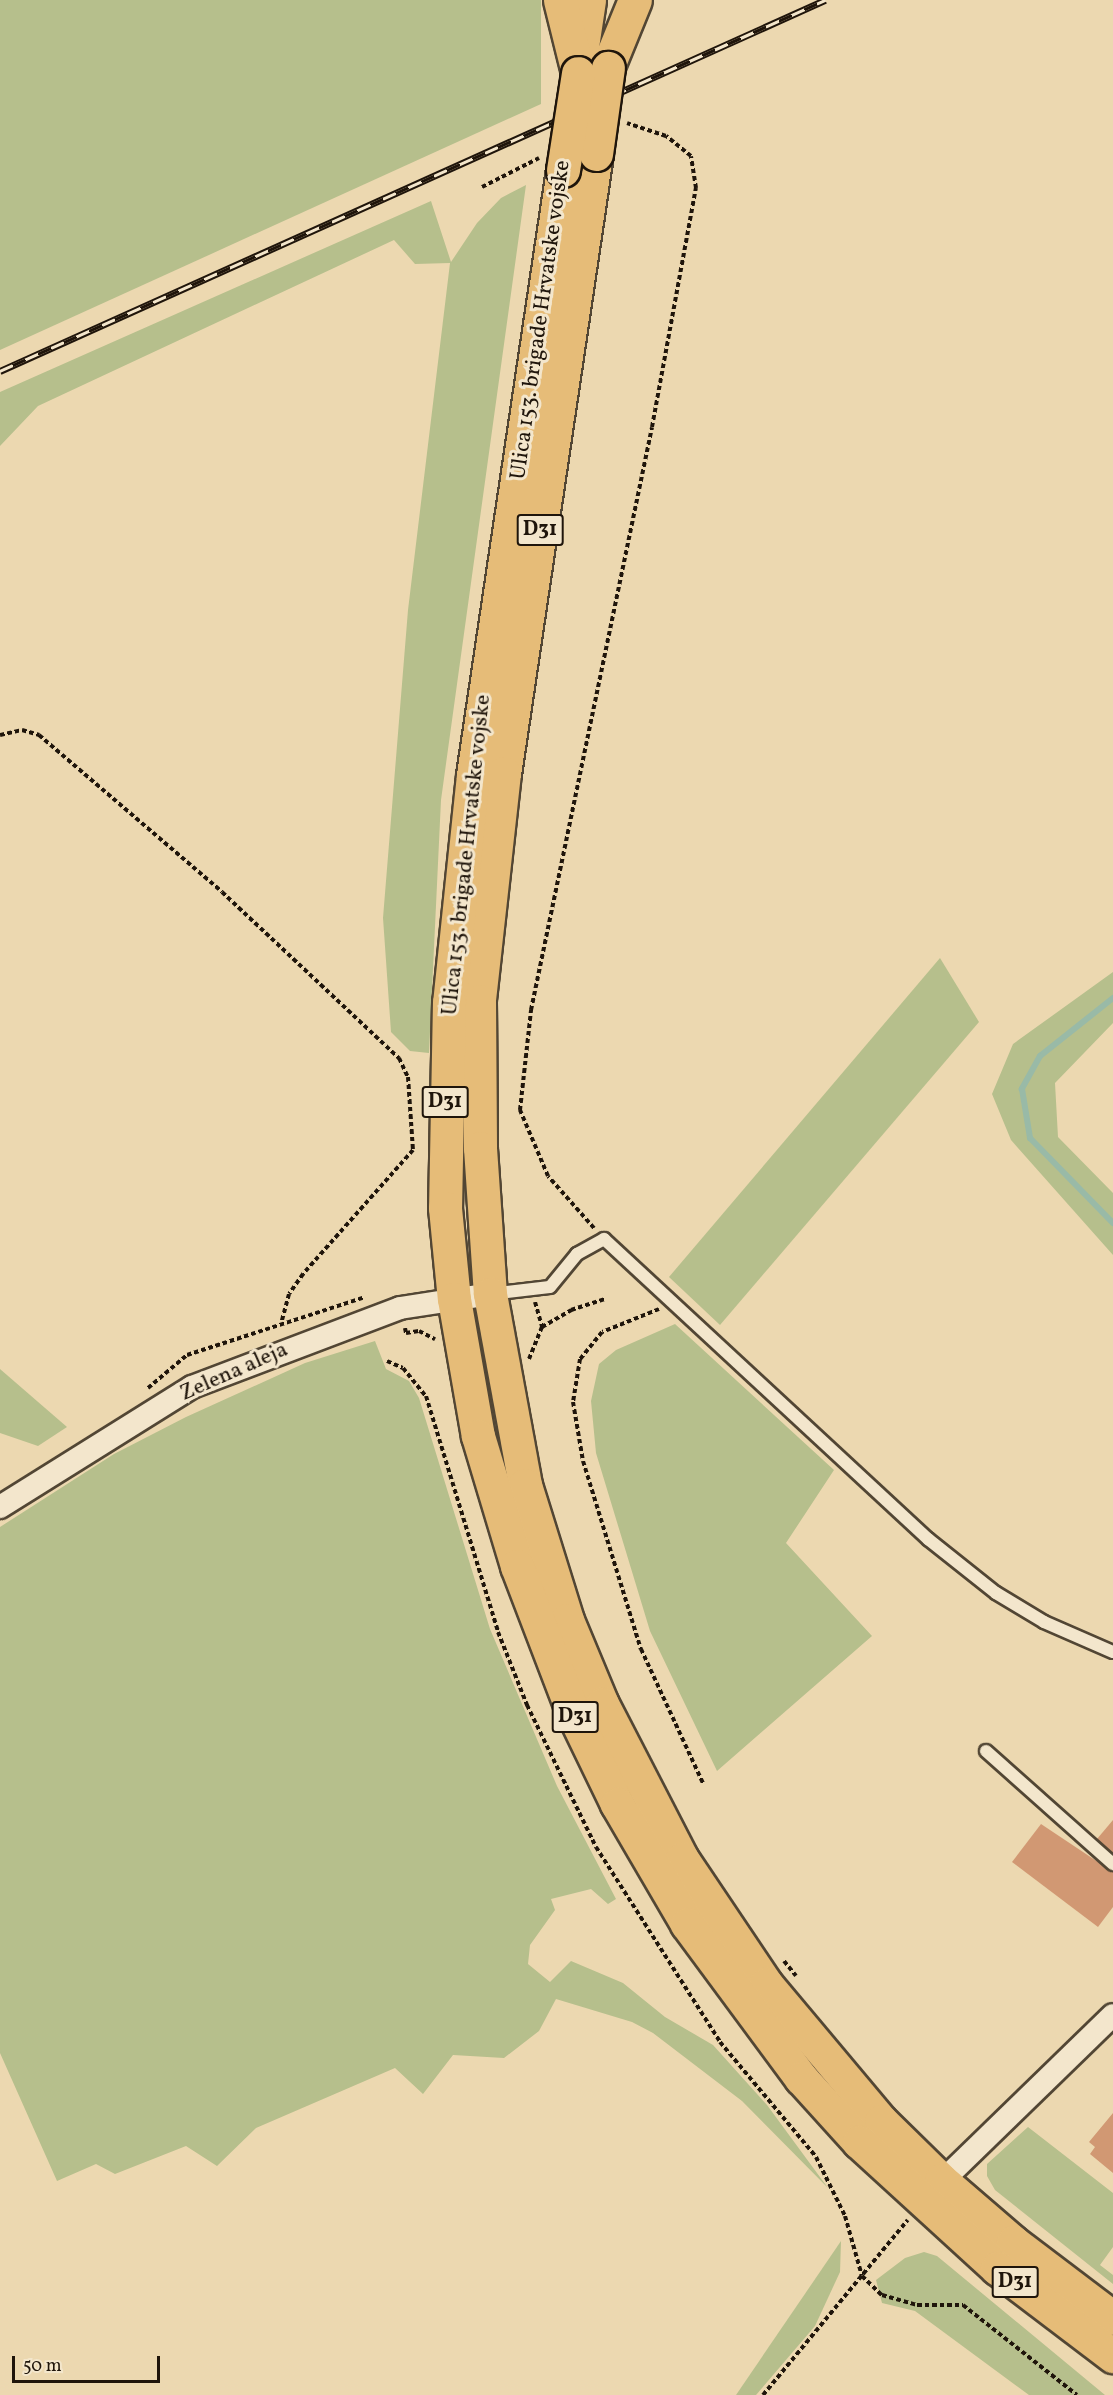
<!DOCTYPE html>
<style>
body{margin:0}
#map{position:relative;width:1113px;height:2395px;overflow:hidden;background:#ecd8b0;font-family:Vollkorn,serif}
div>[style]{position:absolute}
.green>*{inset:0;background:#b6bf8c}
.stream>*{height:6px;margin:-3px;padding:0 3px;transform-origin:3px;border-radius:3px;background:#99baa7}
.building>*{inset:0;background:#d19873}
.path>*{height:4px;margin-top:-2px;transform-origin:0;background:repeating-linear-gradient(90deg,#1f150b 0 4.5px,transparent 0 7.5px)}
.roads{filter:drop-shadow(2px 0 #524634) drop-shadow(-2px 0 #524634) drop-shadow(0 2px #524634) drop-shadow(0 -2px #524634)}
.lane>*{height:12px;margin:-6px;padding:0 6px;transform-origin:6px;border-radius:6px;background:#f3e6cc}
.street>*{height:22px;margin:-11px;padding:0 11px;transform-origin:11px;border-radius:11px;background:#f3e6cc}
.primary>*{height:33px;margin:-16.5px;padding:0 16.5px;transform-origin:16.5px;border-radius:16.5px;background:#e6bc78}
.highway>*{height:33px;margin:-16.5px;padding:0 16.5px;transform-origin:16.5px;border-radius:16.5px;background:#e6bc78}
.rail>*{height:7px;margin-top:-3.5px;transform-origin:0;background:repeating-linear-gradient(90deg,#f3e6cc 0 14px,#1f150b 0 28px);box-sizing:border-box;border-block:2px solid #1f150b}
.bridges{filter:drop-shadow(2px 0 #1f150b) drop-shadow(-2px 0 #1f150b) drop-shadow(0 2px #1f150b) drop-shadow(0 -2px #1f150b)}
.primary-bridge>*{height:33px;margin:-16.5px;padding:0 16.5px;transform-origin:16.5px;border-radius:16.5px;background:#e6bc78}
span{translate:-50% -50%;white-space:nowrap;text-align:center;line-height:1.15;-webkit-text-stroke:6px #f3e6cc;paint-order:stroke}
.shield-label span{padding:2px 4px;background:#f3e6cc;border:2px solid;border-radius:4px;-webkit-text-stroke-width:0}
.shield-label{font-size:21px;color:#1f150b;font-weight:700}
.street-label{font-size:22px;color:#1f150b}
.scale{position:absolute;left:12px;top:2356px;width:148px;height:27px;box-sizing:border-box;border:3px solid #1f150b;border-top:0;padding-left:8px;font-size:18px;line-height:21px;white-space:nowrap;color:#1f150b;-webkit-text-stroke:4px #f3e6cc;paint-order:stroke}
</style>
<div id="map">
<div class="green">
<div style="clip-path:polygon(0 0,541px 0,541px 104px,0 350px)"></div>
<div style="clip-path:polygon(526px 185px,441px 800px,429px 1053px,410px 1051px,391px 1032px,383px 918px,408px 610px,450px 263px,415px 264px,394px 240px,38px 406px,0 446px,0 392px,431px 201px,451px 262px,477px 223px,501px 198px)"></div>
<div style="clip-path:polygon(940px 958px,979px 1022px,720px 1325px,669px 1277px)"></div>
<div style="clip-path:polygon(1113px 972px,1113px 1023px,1055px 1083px,1058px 1137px,1113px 1193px,1113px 1255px,1011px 1140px,992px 1094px,1013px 1044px)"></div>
<div style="clip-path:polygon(675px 1324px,834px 1470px,786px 1543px,872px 1636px,717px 1771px,650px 1631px,596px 1453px,591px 1401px,599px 1364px,616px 1350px)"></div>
<div style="clip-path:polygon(375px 1341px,386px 1369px,409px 1381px,419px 1398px,490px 1629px,557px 1786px,616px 1899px,608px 1904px,591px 1889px,551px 1899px,555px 1910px,530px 1945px,528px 1964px,550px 1982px,571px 1961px,623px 1983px,665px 2017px,713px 2045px,767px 2105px,828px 2188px,742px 2101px,653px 2033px,632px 2022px,556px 1999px,539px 2031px,504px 2058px,453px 2055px,423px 2094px,395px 2068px,256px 2128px,217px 2166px,186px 2146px,115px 2174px,96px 2164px,57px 2181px,0 2053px,0 1527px,114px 1454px,186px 1417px,305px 1363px)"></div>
<div style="clip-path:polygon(0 1369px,67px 1427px,38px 1446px,0 1433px)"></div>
<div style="clip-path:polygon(1028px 2127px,1113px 2193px,1113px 2247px,1100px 2265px,1113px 2275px,1113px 2284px,995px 2190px,987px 2176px,987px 2164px)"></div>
<div style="clip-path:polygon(841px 2241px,840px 2272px,815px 2326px,756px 2395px,736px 2395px)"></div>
<div style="clip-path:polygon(924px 2252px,937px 2256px,1105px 2395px,1029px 2395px,915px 2311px,882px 2303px,876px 2280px,905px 2258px)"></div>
</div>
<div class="stream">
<div style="left:1113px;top:998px;width:93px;rotate:141.5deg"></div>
<div style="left:1040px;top:1056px;width:38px;rotate:119deg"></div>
<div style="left:1022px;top:1089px;width:50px;rotate:80.7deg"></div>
<div style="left:1030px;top:1138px;width:119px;rotate:45.7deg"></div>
</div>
<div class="building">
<div style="clip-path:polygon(1113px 1820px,1113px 1853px,1097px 1839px)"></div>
<div style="clip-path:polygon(1041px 1824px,1113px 1872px,1113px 1907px,1098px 1927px,1012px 1862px)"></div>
<div style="clip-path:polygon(1113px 2113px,1113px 2173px,1090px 2154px,1095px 2147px,1089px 2142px)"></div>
</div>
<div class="path">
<div style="left:482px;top:187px;width:64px;rotate:-27deg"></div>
<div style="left:0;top:735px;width:23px;rotate:-13deg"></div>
<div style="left:22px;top:730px;width:18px;rotate:16deg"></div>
<div style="left:39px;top:735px;width:241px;rotate:40.6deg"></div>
<div style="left:222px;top:892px;width:243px;rotate:43.2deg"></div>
<div style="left:399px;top:1058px;width:21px;rotate:65deg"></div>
<div style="left:408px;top:1077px;width:73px;rotate:86.1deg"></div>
<div style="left:413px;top:1150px;width:166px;rotate:131.6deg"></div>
<div style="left:303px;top:1274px;width:24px;rotate:125deg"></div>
<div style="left:289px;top:1294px;width:28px;rotate:105deg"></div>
<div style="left:594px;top:1228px;width:69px;rotate:-131.5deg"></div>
<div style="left:548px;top:1176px;width:72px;rotate:-113deg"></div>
<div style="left:520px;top:1110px;width:101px;rotate:-83.7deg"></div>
<div style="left:531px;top:1010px;width:595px;rotate:-78.27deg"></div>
<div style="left:652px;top:427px;width:243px;rotate:-79.6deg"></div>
<div style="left:696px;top:188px;width:32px;rotate:-99deg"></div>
<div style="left:691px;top:156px;width:32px;rotate:-141deg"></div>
<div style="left:666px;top:136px;width:41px;rotate:-161.6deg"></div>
<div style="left:535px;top:1302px;width:26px;rotate:74deg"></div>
<div style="left:659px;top:1309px;width:61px;rotate:158deg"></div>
<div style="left:602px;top:1332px;width:35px;rotate:129deg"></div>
<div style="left:580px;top:1359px;width:44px;rotate:99.2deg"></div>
<div style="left:573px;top:1402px;width:60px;rotate:80.4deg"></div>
<div style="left:583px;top:1461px;width:197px;rotate:72.9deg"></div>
<div style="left:641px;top:1649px;width:148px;rotate:65.2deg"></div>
<div style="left:405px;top:1328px;width:5px;rotate:79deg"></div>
<div style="left:406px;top:1333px;width:13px;rotate:-9deg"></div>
<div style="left:419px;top:1331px;width:18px;rotate:27deg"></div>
<div style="left:529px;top:1359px;width:35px;rotate:-68deg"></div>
<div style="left:542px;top:1327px;width:34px;rotate:-30deg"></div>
<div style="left:571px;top:1310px;width:36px;rotate:-18deg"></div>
<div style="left:387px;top:1361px;width:17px;rotate:24deg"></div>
<div style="left:403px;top:1368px;width:36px;rotate:51deg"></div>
<div style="left:426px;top:1396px;width:247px;rotate:73deg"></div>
<div style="left:498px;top:1632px;width:79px;rotate:68.3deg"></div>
<div style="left:527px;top:1705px;width:158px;rotate:64.1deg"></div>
<div style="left:596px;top:1847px;width:231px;rotate:57.5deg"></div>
<div style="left:720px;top:2042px;width:150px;rotate:50.1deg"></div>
<div style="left:816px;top:2157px;width:66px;rotate:63.8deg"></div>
<div style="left:845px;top:2216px;width:62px;rotate:74.2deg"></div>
<div style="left:862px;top:2276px;width:28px;rotate:44deg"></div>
<div style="left:882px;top:2295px;width:36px;rotate:16deg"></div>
<div style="left:917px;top:2305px;width:46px"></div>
<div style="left:963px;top:2305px;width:145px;rotate:38.3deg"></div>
<div style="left:148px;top:1388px;width:51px;rotate:-40.2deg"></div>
<div style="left:187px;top:1355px;width:187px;rotate:-18deg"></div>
<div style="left:784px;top:1961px;width:19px;rotate:51deg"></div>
<div style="left:763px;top:2395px;width:227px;rotate:-50.4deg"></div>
</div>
<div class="roads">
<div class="lane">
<div style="left:490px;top:1294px;width:60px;rotate:-6.7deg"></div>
<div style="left:550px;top:1287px;width:43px;rotate:-50.7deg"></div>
<div style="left:577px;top:1254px;width:31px;rotate:-29deg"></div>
<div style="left:604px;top:1239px;width:442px;rotate:42.8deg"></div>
<div style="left:928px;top:1539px;width:87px;rotate:38.5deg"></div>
<div style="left:996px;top:1593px;width:56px;rotate:31.1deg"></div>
<div style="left:1044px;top:1622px;width:75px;rotate:23.5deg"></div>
<div style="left:986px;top:1751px;width:170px;rotate:41.7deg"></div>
</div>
<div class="street">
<div style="left:0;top:1507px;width:226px;rotate:-32deg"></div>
<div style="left:192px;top:1387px;width:222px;rotate:-20.8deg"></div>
<div style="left:400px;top:1308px;width:91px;rotate:-8.8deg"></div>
<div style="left:932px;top:2191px;width:252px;rotate:-44.2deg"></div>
</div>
<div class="primary">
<div style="left:578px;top:73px;width:74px;rotate:-81.4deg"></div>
<div style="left:596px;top:154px;width:626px;rotate:98.45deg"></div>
<div style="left:504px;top:773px;width:229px;rotate:96.3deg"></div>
<div style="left:479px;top:1001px;width:147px;rotate:89.6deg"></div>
<div style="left:480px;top:1148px;width:146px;rotate:86.1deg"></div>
<div style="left:490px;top:1294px;width:194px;rotate:79.6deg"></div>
<div style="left:525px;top:1485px;width:141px;rotate:72.7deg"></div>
<div style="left:567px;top:1620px;width:91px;rotate:67.4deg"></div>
<div style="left:602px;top:1704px;width:174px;rotate:62.7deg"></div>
<div style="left:682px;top:1859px;width:151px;rotate:56.1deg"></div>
<div style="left:766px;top:1984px;width:179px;rotate:50deg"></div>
<div style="left:881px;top:2121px;width:84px;rotate:44.5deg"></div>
<div style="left:941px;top:2180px;width:95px;rotate:40.7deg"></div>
<div style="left:1013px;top:2242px;width:126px;rotate:37.2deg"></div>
<div style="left:563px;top:170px;width:612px;rotate:98.46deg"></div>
<div style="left:473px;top:775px;width:228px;rotate:96deg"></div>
<div style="left:449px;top:1002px;width:206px;rotate:91.1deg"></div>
<div style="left:445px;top:1208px;width:91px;rotate:84.4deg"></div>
<div style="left:454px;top:1299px;width:139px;rotate:80.1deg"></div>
<div style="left:478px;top:1436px;width:136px;rotate:73.3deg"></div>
<div style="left:517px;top:1566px;width:160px;rotate:69.1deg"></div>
<div style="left:574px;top:1715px;width:99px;rotate:64.2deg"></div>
<div style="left:617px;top:1804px;width:139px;rotate:59.7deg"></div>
<div style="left:687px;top:1924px;width:192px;rotate:53.5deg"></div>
<div style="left:801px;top:2078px;width:86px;rotate:47.8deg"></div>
<div style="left:859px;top:2142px;width:187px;rotate:42.4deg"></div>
<div style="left:997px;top:2268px;width:146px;rotate:37.2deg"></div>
</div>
<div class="highway">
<div style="left:560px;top:0;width:75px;rotate:76.1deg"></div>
<div style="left:608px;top:66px;width:71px;rotate:-67.8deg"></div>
</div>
</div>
<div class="rail">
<div style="left:0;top:371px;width:905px;rotate:-24.21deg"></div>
</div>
<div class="bridges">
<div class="primary-bridge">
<div style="left:596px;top:154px;width:87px;rotate:-82.1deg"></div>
<div style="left:563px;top:170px;width:98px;rotate:-81.2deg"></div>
</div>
</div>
<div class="shield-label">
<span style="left:540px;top:530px">D31</span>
<span style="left:445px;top:1102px">D31</span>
<span style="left:575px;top:1717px">D31</span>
<span style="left:1015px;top:2282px">D31</span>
</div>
<div class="street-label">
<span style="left:541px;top:320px;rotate:-82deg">Ulica 153. brigade Hrvatske vojske</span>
<span style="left:467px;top:855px;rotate:-84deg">Ulica 153. brigade Hrvatske vojske</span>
<span style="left:234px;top:1372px;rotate:-24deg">Zelena aleja</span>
</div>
<div class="scale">50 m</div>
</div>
